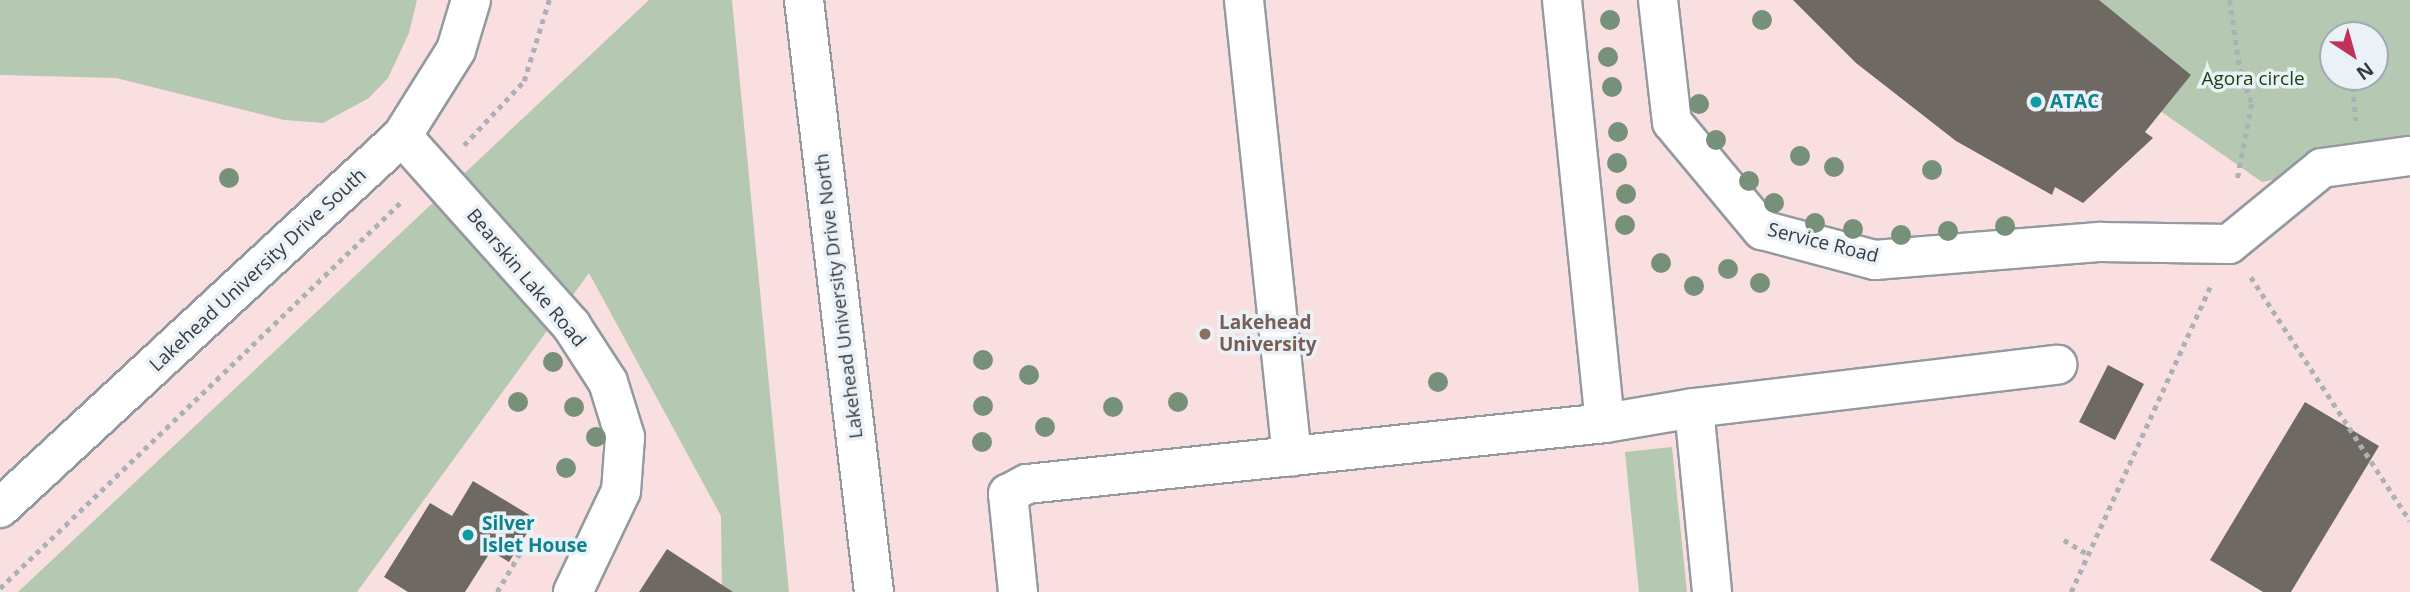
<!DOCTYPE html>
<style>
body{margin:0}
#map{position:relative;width:2410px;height:592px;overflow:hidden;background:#eaf2f8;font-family:"Open Sans",sans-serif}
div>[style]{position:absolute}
.education>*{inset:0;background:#fadfe1}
.green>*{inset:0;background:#b5c8b1}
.building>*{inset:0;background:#6e6a63}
.path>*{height:4.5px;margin-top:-2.25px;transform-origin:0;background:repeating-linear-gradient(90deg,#abb1b6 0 5px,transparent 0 10px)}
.roads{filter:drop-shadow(2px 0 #939aa0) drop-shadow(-2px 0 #939aa0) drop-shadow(0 2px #939aa0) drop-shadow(0 -2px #939aa0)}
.minor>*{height:38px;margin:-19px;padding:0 19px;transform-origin:19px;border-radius:19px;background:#fff}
.trees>*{width:20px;height:20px;margin:-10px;border-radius:50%;background:#77907a}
.dots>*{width:19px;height:19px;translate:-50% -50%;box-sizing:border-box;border:4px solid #eaf2f8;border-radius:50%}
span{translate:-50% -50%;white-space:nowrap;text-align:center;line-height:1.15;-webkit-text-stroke:7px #eaf2f8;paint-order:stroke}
.park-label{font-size:19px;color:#193f12}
.culture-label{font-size:19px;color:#0d838f;font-weight:700}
.left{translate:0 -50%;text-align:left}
.street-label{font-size:19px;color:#393c3f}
.education-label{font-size:19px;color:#785e54;font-weight:700}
.north{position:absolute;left:2319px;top:21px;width:70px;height:70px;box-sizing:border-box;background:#eaf2f8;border:2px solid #a3a9ae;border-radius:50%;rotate:144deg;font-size:19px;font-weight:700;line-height:28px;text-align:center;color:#393c3f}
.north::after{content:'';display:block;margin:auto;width:24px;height:32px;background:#c0315c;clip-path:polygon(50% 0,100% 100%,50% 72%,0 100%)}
</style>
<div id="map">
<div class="education">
<div style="clip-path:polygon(evenodd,0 0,2410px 0,2410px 592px,0 592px,0 0,2333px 35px,2375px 35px,2375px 77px,2333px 77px,2333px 35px)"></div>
</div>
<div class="green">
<div style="clip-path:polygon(0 0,417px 0,409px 33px,388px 78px,369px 98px,323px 123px,284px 120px,116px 78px,0 75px)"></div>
<div style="clip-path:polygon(649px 0,732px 0,789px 592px,722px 592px,721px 516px,589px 273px,357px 592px,18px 592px)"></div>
<div style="clip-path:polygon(evenodd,2001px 0,2410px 0,2410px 155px,2262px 182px,2001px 0,2333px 35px,2375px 35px,2375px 77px,2333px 77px,2333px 35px)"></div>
<div style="clip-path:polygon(1672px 447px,1687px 592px,1639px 592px,1625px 452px)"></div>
</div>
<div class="building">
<div style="clip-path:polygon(1793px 0,2099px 0,2191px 75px,2145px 132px,2153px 138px,2083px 203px,2055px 187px,2052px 195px,1956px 141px,1856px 63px)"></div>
<div style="clip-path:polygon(2108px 365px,2144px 384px,2115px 440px,2079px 422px)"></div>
<div style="clip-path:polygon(2305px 402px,2379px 446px,2291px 592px,2263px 592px,2210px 560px)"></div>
<div style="clip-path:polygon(473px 481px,536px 519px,509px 562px,491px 551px,465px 592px,408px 592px,384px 577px,430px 503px,452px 516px)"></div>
<div style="clip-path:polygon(667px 549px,733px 592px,639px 592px)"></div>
</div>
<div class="path">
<div style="left:2230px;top:0;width:70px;rotate:81.8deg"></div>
<div style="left:2240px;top:69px;width:37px;rotate:71deg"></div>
<div style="left:2252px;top:104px;width:78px;rotate:101deg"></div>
<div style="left:2352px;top:77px;width:44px;rotate:84.8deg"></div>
<div style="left:464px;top:145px;width:88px;rotate:-46.8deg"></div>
<div style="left:524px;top:81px;width:85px;rotate:-72.8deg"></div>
<div style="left:2251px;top:277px;width:291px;rotate:56.9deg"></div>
<div style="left:2064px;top:540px;width:29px;rotate:31deg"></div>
<div style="left:0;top:588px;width:559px;rotate:-43.91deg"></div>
<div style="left:497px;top:592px;width:65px;rotate:-59.5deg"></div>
<div style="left:530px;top:536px;width:22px;rotate:34deg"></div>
<div style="left:2071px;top:592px;width:335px;rotate:-65.5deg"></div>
</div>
<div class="roads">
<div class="minor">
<div style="left:804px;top:0;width:596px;rotate:83.26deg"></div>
<div style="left:1244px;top:0;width:459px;rotate:84deg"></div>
<div style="left:1562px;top:0;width:425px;rotate:84.2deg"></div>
<div style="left:1658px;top:0;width:123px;rotate:83.5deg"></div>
<div style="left:1672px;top:122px;width:141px;rotate:50.2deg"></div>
<div style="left:1762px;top:230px;width:117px;rotate:14.9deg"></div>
<div style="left:1875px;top:260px;width:227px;rotate:-4.6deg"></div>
<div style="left:2101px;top:242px;width:128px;rotate:0.9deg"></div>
<div style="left:2229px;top:244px;width:120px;rotate:-39.3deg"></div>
<div style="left:2322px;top:168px;width:89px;rotate:-7.8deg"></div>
<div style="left:402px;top:136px;width:254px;rotate:48.2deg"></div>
<div style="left:571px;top:325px;width:68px;rotate:57deg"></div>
<div style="left:608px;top:382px;width:58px;rotate:72.8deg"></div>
<div style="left:625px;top:437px;width:54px;rotate:94.2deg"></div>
<div style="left:621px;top:491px;width:112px;rotate:115.4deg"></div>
<div style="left:1694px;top:408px;width:185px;rotate:84.4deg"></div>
<div style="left:0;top:508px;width:548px;rotate:-42.78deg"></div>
<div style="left:402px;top:136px;width:102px;rotate:-57.9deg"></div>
<div style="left:456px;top:50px;width:52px;rotate:-73.3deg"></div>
<div style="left:1018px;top:592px;width:99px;rotate:-95.8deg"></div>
<div style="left:1008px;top:494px;width:21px;rotate:-28deg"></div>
<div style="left:1027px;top:484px;width:581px;rotate:-6.02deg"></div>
<div style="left:1605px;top:423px;width:90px;rotate:-9.6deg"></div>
<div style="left:1694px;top:408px;width:366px;rotate:-6.8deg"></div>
</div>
</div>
<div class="trees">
<div style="left:1610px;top:20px"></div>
<div style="left:1762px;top:20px"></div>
<div style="left:1608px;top:57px"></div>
<div style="left:1612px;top:87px"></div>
<div style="left:1699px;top:104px"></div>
<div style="left:1618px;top:132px"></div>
<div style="left:1716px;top:140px"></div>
<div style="left:1800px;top:156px"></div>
<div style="left:1617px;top:163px"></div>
<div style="left:1834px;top:167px"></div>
<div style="left:1932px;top:170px"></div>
<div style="left:229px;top:178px"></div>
<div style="left:1749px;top:181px"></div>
<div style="left:1626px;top:194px"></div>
<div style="left:1774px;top:203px"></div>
<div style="left:1815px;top:223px"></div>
<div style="left:1625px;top:225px"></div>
<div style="left:2005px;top:226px"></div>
<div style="left:1853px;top:229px"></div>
<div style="left:1948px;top:231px"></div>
<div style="left:1901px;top:235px"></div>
<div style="left:1661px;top:263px"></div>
<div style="left:1728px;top:269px"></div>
<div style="left:1760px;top:283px"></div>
<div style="left:1694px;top:286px"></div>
<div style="left:983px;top:360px"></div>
<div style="left:553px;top:362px"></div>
<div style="left:1029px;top:375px"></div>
<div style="left:1438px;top:382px"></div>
<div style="left:518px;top:402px"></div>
<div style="left:1178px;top:402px"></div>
<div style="left:983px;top:406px"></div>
<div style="left:574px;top:407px"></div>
<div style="left:1113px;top:407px"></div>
<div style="left:1045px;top:427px"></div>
<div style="left:596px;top:437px"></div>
<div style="left:982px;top:442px"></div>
<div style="left:566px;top:468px"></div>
</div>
<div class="dots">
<div style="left:2036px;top:102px;background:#0f9aa8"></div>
<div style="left:1205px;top:334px;background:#8d6e63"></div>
<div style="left:468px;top:535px;background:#0f9aa8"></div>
</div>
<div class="park-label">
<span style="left:2253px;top:79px">Agora circle</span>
</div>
<div class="culture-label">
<span class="left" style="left:2050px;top:102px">ATAC</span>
<span class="left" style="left:482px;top:535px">Silver<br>Islet House</span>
</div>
<div class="street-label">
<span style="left:1823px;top:243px;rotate:14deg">Service Road</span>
<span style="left:258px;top:270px;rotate:-43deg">Lakehead University Drive South</span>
<span style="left:526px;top:278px;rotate:50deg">Bearskin Lake Road</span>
<span style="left:839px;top:296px;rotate:-97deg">Lakehead University Drive North</span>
</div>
<div class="education-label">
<span class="left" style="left:1219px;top:334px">Lakehead<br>University</span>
</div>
<div class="north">N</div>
</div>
